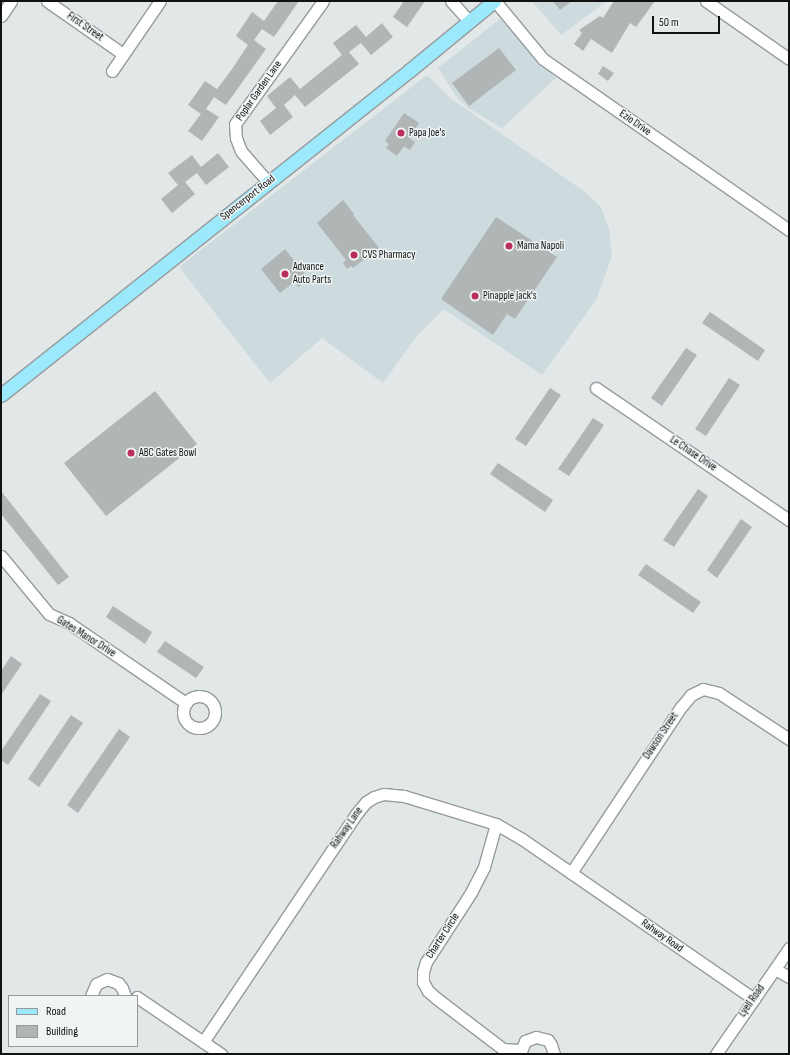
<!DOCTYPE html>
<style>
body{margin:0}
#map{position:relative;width:790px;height:1055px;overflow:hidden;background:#e2e7e8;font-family:"Sofia Sans Condensed",sans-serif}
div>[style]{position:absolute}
.built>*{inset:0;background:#cddade}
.building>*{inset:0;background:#b0b5b6}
.roads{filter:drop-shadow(1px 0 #979b9d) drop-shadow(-1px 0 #979b9d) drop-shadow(0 1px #979b9d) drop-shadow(0 -1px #979b9d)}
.minor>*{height:11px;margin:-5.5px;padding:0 5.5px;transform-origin:5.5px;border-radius:5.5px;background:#fff}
.minor>.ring{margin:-5.5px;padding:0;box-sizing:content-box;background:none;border:11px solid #fff;border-radius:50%}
.major>*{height:13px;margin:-6.5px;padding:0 6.5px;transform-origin:6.5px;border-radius:6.5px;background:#9be9fa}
.dots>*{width:11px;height:11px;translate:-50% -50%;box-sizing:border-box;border:2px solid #f0f4f5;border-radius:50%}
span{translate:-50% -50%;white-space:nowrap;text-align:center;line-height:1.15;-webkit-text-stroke:3px #f0f4f5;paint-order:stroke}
.street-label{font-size:11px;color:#111313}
.poi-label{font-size:11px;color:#111313}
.left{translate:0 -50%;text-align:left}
.frame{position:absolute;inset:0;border:2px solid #111313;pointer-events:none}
.legend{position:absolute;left:8px;top:995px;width:130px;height:52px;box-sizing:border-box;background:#f0f4f5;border:1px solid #979a9b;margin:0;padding:5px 7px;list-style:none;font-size:12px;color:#111313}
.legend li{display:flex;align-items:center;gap:8px;height:20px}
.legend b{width:20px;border:1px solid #979a9b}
.scale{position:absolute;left:652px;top:16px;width:68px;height:18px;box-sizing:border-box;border:2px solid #111313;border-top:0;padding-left:5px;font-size:12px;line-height:14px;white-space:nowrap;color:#111313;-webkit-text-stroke:3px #f0f4f5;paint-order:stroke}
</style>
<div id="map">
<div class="built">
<div style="clip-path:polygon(532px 1px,607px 1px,561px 35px)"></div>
<div style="clip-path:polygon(500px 19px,556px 78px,502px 128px,467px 107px,456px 96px,438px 68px)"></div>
<div style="clip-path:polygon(427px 75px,450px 98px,585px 192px,601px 207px,609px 229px,612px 256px,596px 300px,542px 375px,444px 309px,416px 337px,383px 383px,322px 338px,270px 383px,179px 267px)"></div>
</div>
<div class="building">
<div style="clip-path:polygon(278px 1px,299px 1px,274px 37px,262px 29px,254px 40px,266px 49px,226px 105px,214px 97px,206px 109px,219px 117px,202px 141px,188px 131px,201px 114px,188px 105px,205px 81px,217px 89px,230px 72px,248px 45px,236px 36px,252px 12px,264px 21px)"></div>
<div style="clip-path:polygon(404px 1px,425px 1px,407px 27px,393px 17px)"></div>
<div style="clip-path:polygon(553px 1px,572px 1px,560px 10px)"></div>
<div style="clip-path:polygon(614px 1px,655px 1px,636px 27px,630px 23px,612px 53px,591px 39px,583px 51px,574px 44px,582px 33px,579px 30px,600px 16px,603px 18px)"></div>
<div style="clip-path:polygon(382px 23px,393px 37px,371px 55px,361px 43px,349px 52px,359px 64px,305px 107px,295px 95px,284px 105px,293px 117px,270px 135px,260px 121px,276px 108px,267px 96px,290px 77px,300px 89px,322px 71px,342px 55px,333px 43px,356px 25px,366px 37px)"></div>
<div style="clip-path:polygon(499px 48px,516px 70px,469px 106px,452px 83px)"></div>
<div style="clip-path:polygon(603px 66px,614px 73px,608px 81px,598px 74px)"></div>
<div style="clip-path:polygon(404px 113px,419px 123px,409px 138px,415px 142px,410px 150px,404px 146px,397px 156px,386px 148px,389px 144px,385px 141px)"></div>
<div style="clip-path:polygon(218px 153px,229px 167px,206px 185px,197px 173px,185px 182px,195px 194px,172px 213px,161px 199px,178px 185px,168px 173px,192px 155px,201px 167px)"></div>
<div style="clip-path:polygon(343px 200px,354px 214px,353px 215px,379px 248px,353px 268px,351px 266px,347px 269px,343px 263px,346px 260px,317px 223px)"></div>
<div style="clip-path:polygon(496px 217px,557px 257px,515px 319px,507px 314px,493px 335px,441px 299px)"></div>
<div style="clip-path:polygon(285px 249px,309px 279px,298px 287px,294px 282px,280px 293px,261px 269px)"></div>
<div style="clip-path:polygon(710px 312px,765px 350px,758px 361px,702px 323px)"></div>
<div style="clip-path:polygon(686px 348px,697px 355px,662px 406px,651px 398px)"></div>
<div style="clip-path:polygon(729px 378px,740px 385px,706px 436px,695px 429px)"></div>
<div style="clip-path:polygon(550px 388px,561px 395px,526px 446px,515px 439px)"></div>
<div style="clip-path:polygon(155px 391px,197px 444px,106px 516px,64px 463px)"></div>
<div style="clip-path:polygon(593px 418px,604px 425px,569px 476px,558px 469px)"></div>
<div style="clip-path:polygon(498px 463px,553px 500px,545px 512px,490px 474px)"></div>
<div style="clip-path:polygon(698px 489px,708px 496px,674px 547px,663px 540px)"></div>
<div style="clip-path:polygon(1px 491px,69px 577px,58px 585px,1px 514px)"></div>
<div style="clip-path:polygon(741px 519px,752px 527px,717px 578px,707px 570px)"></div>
<div style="clip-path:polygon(646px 564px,701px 602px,693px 613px,638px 575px)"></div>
<div style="clip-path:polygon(113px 606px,152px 632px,145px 644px,106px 617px)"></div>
<div style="clip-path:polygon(165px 641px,204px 667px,196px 678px,157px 652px)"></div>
<div style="clip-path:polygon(11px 656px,22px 664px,1px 695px,1px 671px)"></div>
<div style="clip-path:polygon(40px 694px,51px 701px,8px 765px,1px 760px,1px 751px)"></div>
<div style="clip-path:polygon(71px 715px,83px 723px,39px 787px,28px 779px)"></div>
<div style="clip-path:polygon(119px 729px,130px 737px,78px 813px,67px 805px)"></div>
</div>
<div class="roads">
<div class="minor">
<div style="left:47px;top:1px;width:93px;rotate:34.9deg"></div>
<div style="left:451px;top:1px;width:27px;rotate:48deg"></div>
<div style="left:495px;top:1px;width:75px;rotate:50.4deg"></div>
<div style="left:543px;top:59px;width:300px;rotate:34.8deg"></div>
<div style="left:706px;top:1px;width:101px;rotate:34.9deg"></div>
<div style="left:1px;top:16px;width:18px;rotate:-56deg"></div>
<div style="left:112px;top:71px;width:85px;rotate:-55.6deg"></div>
<div style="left:268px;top:182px;width:41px;rotate:-131.1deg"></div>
<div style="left:241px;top:151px;width:14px;rotate:-111deg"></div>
<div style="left:236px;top:138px;width:14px;rotate:-94deg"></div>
<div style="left:235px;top:124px;width:151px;rotate:-54.4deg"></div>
<div style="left:596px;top:388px;width:234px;rotate:34.4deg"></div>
<div style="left:1px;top:556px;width:75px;rotate:50.4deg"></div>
<div style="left:49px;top:614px;width:22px;rotate:24deg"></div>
<div style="left:69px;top:623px;width:142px;rotate:34.4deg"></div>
<div class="ring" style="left:183px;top:696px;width:21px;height:21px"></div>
<div style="left:496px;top:824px;width:45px;rotate:105.6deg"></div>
<div style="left:484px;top:867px;width:27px;rotate:117deg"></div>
<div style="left:472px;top:891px;width:85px;rotate:122.9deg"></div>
<div style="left:426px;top:962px;width:10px;rotate:107deg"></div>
<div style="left:423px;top:972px;width:10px;rotate:90deg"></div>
<div style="left:423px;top:982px;width:10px;rotate:61deg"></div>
<div style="left:428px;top:991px;width:11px;rotate:41deg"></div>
<div style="left:436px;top:998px;width:84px;rotate:37.3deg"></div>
<div style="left:503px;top:1049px;width:17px;rotate:3deg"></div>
<div style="left:571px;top:873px;width:199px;rotate:-56.5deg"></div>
<div style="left:681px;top:707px;width:16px;rotate:-50deg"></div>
<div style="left:691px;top:695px;width:13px;rotate:-27deg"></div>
<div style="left:703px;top:689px;width:16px;rotate:14deg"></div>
<div style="left:719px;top:693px;width:84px;rotate:33.3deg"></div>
<div style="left:775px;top:969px;width:16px;rotate:30deg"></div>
<div style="left:91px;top:996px;width:13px;rotate:-67deg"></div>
<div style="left:96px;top:984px;width:12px;rotate:-24deg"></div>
<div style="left:107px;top:979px;width:12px;rotate:20deg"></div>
<div style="left:118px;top:983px;width:6px;rotate:51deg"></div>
<div style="left:122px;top:988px;width:9px;rotate:69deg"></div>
<div style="left:137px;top:997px;width:102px;rotate:34.2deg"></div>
<div style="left:203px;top:1042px;width:276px;rotate:-56.1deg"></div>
<div style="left:357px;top:813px;width:14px;rotate:-51deg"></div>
<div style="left:366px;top:802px;width:9px;rotate:-32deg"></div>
<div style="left:374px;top:797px;width:10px;rotate:-17deg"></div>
<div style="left:384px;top:794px;width:20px;rotate:6deg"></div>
<div style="left:404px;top:796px;width:96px;rotate:16.9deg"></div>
<div style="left:496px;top:824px;width:30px;rotate:30deg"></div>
<div style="left:522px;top:839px;width:282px;rotate:34.6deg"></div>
<div style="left:520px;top:1054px;width:14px;rotate:-69deg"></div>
<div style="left:525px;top:1041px;width:12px;rotate:-20deg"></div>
<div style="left:536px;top:1037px;width:12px;rotate:14deg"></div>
<div style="left:548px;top:1040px;width:6px;rotate:59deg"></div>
<div style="left:551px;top:1045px;width:9px;rotate:72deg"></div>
<div style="left:716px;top:1054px;width:129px;rotate:-55.4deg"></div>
</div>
<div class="major">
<div style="left:1px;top:395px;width:522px;rotate:-38.47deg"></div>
<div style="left:410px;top:70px;width:109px;rotate:-39.4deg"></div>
</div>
</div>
<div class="dots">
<div style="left:401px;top:133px;background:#ba2d5f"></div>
<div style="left:509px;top:246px;background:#ba2d5f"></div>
<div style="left:354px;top:255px;background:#ba2d5f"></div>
<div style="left:285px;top:274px;background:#ba2d5f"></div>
<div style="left:475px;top:296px;background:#ba2d5f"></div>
<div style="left:131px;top:453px;background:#ba2d5f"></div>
</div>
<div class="street-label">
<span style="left:85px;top:27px;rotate:35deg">First Street</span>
<span style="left:259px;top:91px;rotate:-55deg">Poplar Garden Lane</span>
<span style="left:635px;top:123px;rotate:35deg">Ezio Drive</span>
<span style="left:248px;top:198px;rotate:-38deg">Spencerport Road</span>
<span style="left:693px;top:454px;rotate:34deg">Le Chase Drive</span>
<span style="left:86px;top:637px;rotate:32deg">Gates Manor Drive</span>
<span style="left:661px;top:736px;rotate:-56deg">Dawson Street</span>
<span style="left:347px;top:828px;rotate:-55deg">Rahway Lane</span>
<span style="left:443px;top:936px;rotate:-57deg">Charter Circle</span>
<span style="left:662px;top:936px;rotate:35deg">Rahway Road</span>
<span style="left:752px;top:1001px;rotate:-55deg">Lyell Road</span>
</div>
<div class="poi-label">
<span class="left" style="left:409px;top:133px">Papa Joe's</span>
<span class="left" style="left:517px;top:246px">Mama Napoli</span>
<span class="left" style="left:362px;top:255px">CVS Pharmacy</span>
<span class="left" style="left:293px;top:274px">Advance<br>Auto Parts</span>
<span class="left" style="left:483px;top:296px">Pinapple Jack's</span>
<span class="left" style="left:139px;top:453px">ABC Gates Bowl</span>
</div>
<div class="frame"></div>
<ul class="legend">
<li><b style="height:5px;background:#9be9fa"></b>Road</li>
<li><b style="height:11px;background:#b0b5b6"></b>Building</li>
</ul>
<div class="scale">50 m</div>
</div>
